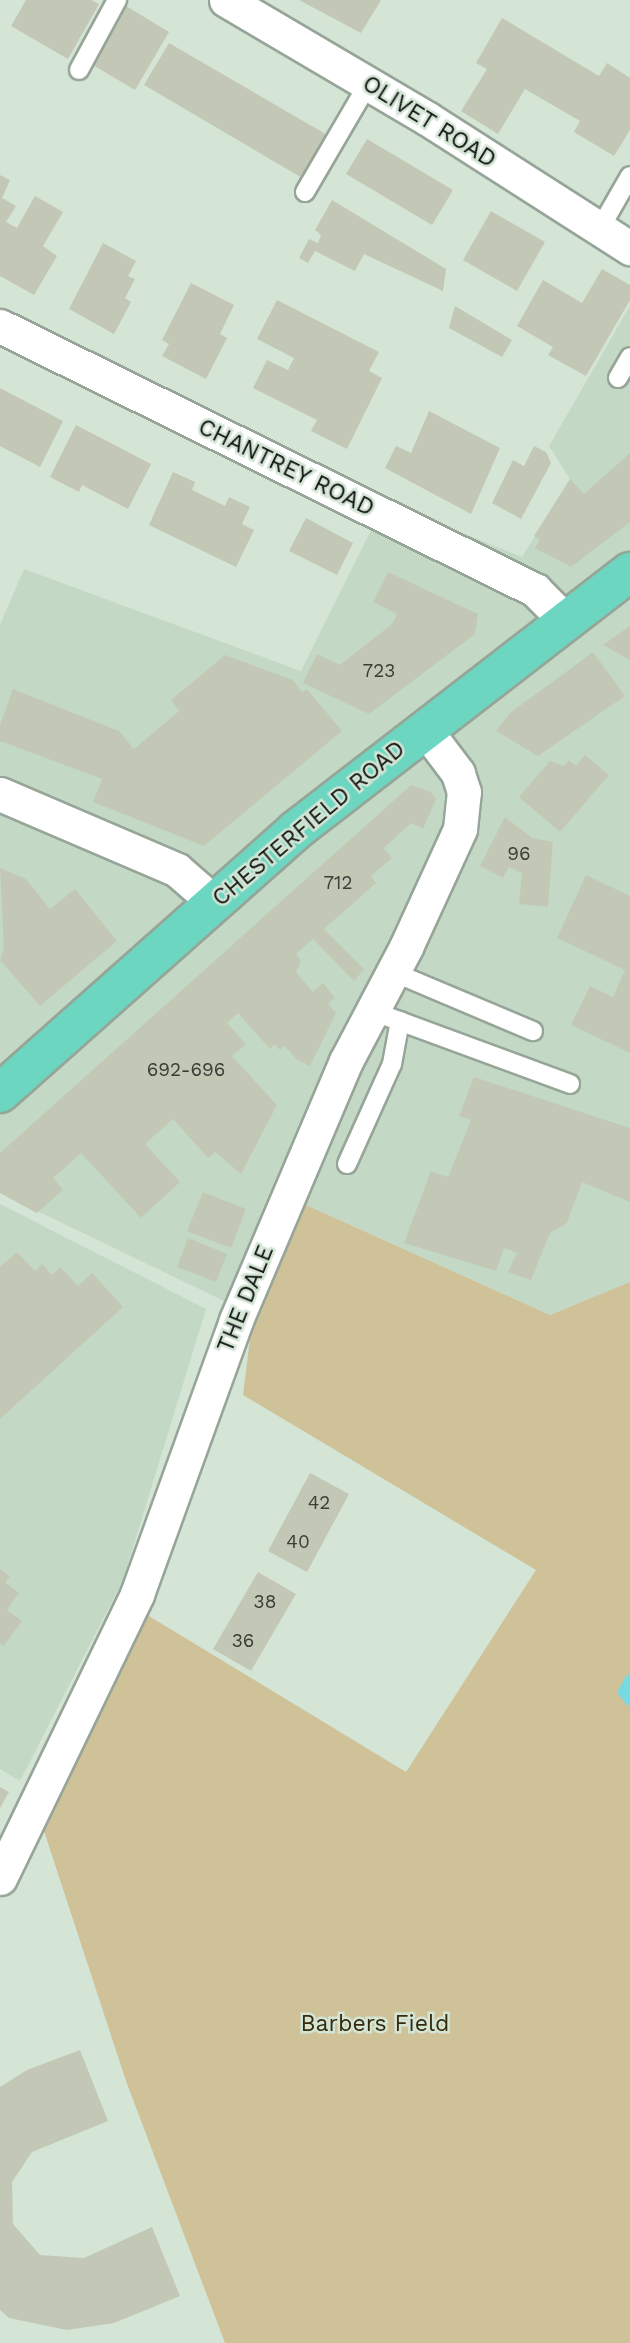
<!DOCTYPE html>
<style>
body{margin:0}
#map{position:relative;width:630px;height:2343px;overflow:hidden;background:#d4e4d5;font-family:"Work Sans",sans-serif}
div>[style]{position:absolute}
.built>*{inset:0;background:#c3d9c5}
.green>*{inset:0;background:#cfc299}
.stream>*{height:10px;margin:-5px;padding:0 5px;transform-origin:5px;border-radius:5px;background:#77d9e2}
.building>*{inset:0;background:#c3c8b6}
.roads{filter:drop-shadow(2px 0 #96a598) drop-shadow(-2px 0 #96a598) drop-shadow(0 2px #96a598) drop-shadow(0 -2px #96a598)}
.service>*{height:18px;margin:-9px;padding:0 9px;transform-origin:9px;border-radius:9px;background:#fff}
.minor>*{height:33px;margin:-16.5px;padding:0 16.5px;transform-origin:16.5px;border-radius:16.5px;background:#fff}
.trunk>*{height:38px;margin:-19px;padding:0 19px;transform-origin:19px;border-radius:19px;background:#6cd6c0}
span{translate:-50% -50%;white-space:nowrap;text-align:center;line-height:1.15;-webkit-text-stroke:5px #d4e4d5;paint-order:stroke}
.number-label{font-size:19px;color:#393e36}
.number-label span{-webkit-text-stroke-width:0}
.street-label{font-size:23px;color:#0b100c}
.park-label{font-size:23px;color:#352b0b}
</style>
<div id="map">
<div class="built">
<div style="clip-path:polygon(630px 306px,630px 1282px,550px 1315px,306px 1205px,253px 1315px,0 1193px,0 625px,24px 569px,301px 671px,385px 502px,522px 557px,570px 479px,549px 446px)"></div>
<div style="clip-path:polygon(0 1204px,206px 1309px,123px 1580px,20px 1781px,0 1769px)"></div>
</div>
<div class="green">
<div style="clip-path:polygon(306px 1205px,550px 1315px,630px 1282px,630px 2343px,225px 2343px,126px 2081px,43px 1828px,144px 1613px,406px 1772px,536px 1570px,243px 1395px,253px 1315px)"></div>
</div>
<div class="stream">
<div style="left:630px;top:1679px;width:15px;rotate:118deg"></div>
<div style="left:623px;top:1692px;width:11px;rotate:52deg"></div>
</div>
<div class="building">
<div style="clip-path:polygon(26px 0,91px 0,99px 4px,68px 59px,11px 26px)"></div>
<div style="clip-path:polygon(299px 0,381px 0,361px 33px)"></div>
<div style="clip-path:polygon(126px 6px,169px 32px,135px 90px,91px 64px)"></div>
<div style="clip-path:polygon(502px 18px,599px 76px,607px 63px,630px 78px,630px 130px,614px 156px,574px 132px,580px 121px,525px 89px,498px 134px,461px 111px,487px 69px,476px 63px)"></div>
<div style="clip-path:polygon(169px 43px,329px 136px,304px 179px,144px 85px)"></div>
<div style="clip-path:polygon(367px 139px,453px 190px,432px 225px,346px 174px)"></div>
<div style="clip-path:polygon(0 175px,10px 180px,2px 198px,16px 206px,6px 222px,17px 228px,35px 196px,63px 212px,43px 246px,57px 256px,34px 295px,0 276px)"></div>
<div style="clip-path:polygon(332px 200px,446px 269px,443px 291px,364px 254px,355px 271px,315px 251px,308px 263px,299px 258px,309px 239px,318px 243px,321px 235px,315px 230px)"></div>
<div style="clip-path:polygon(491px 211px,545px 242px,517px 291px,463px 260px)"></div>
<div style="clip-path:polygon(103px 243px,136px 261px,128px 276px,135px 279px,125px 298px,131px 302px,114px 334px,69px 309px)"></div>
<div style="clip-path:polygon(602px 269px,630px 285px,630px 300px,586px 376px,548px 355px,553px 347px,517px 326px,543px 280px,582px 303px)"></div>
<div style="clip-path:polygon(191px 283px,234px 305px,220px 334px,227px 338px,206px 379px,162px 356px,169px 344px,162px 340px)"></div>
<div style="clip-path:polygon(277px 300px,379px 352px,369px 371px,382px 378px,347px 449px,311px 431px,317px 420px,253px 388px,267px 360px,288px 370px,294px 358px,257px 339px)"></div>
<div style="clip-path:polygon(455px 306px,512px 340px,502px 357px,449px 328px)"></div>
<div style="clip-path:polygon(0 388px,63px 421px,40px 467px,0 446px)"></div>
<div style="clip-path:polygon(429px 411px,500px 448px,471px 514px,385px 468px,396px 446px,411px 453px)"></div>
<div style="clip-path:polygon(76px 425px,151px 464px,128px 509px,82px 485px,79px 492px,50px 477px)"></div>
<div style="clip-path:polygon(534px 446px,546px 452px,551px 463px,521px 519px,492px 503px,513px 460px,524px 466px)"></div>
<div style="clip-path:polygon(630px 453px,630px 522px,571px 567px,535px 548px,540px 539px,534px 536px,570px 479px,584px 494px)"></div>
<div style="clip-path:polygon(173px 472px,195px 482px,192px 490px,225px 506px,229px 497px,250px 507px,242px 524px,254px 530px,236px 567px,149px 525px)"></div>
<div style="clip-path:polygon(306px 518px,353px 543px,337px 575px,289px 551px)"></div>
<div style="clip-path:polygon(388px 572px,478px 614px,475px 634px,369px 714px,303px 683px,317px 654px,340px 665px,392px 624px,397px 614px,373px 602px)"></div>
<div style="clip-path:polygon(630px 626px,630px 660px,603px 645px)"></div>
<div style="clip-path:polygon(593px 652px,625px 696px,538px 756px,496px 731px,510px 713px)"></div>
<div style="clip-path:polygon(225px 655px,293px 680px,302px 692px,307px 689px,342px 731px,204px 846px,93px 802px,102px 779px,0 741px,0 725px,13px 689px,119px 731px,134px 749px,179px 711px,171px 700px)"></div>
<div style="clip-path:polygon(585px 755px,609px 775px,560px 832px,519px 797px,550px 761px,564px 766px,569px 760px,576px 766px)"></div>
<div style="clip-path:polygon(411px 785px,431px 792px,436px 799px,423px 829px,411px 823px,384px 848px,392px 858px,371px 876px,376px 883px,324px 929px,364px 969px,354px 981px,313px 939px,296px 954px,301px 961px,296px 972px,313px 992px,323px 983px,335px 998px,328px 1004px,336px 1013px,310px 1066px,296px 1059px,285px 1046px,280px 1050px,275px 1044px,270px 1049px,238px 1013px,227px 1023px,246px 1044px,232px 1056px,277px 1105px,241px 1174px,215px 1152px,208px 1158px,173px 1119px,145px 1144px,180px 1182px,141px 1218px,81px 1153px,53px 1178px,63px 1190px,37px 1213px,0 1193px,0 1153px)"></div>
<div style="clip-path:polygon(505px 817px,532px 838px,553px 842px,548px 907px,519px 904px,522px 873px,509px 867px,503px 878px,480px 866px)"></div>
<div style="clip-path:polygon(0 868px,26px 879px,50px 909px,75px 889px,117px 941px,40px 1006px,0 960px,4px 949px)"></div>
<div style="clip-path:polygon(586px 875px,630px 896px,630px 1053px,571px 1025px,590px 986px,613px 997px,625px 970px,557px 938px)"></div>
<div style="clip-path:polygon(474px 1077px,630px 1128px,630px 1202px,582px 1182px,567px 1223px,550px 1233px,531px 1280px,508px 1272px,517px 1253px,504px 1248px,496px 1271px,404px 1243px,431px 1171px,448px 1177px,471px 1120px,459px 1116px)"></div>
<div style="clip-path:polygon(203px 1192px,246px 1209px,231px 1248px,187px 1231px)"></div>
<div style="clip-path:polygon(188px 1238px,227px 1254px,216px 1282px,177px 1267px)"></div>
<div style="clip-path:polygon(17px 1252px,35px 1271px,42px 1264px,52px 1275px,60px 1267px,78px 1286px,92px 1273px,123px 1307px,0 1419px,0 1267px)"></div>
<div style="clip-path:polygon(310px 1473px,349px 1494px,307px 1572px,268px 1551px)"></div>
<div style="clip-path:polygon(0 1569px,10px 1576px,5px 1582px,19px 1593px,7px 1610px,22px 1621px,4px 1646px,0 1644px)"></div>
<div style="clip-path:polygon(258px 1572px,296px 1594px,251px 1671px,213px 1649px)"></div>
<div style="clip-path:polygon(0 1787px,9px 1792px,0 1808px)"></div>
<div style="clip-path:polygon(80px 2050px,108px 2121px,32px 2152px,12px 2182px,13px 2224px,40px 2255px,84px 2258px,152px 2227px,180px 2296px,114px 2323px,67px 2330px,9px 2318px,0 2310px,0 2087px,27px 2070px)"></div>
</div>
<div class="roads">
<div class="service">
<div style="left:79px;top:70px;width:80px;rotate:-61.5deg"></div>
<div style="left:305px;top:192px;width:125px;rotate:-59.7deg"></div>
<div style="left:599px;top:230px;width:62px;rotate:-60.1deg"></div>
<div style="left:618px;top:378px;width:24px;rotate:-60deg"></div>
<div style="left:393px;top:972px;width:152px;rotate:22.9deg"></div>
<div style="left:372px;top:1011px;width:211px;rotate:20.2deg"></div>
<div style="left:347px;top:1164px;width:110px;rotate:-65.8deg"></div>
<div style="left:392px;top:1064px;width:44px;rotate:-79.5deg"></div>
</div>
<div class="minor">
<div style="left:226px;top:0;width:234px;rotate:30.5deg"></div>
<div style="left:428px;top:119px;width:240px;rotate:32.6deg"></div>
<div style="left:0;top:326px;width:597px;rotate:26.26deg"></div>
<div style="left:535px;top:590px;width:42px;rotate:45deg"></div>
<div style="left:0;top:794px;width:193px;rotate:23.2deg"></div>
<div style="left:177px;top:870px;width:50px;rotate:41deg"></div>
<div style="left:0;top:1878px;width:315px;rotate:-64.2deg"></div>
<div style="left:137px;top:1594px;width:291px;rotate:-70.1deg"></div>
<div style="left:236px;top:1320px;width:281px;rotate:-67deg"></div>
<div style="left:346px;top:1061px;width:129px;rotate:-62.2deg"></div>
<div style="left:406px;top:947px;width:130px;rotate:-65.4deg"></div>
<div style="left:460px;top:829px;width:37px;rotate:-84deg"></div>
<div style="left:464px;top:792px;width:20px;rotate:-108deg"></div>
<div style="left:458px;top:773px;width:56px;rotate:-127.1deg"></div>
</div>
<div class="trunk">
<div style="left:0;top:1093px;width:396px;rotate:-41.6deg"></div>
<div style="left:296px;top:830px;width:422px;rotate:-37.7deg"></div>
</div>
</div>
<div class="number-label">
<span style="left:379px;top:671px">723</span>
<span style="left:519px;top:854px">96</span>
<span style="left:338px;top:883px">712</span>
<span style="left:186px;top:1070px">692-696</span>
<span style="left:319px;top:1503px">42</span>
<span style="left:298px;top:1542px">40</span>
<span style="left:265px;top:1602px">38</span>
<span style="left:243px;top:1641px">36</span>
</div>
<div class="street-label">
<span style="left:429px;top:122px;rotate:32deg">OLIVET ROAD</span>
<span style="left:286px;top:468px;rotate:26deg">CHANTREY ROAD</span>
<span style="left:309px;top:824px;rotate:-40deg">CHESTERFIELD ROAD</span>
<span style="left:246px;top:1299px;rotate:-68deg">THE DALE</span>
</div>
<div class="park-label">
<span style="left:375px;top:2024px">Barbers Field</span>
</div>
</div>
